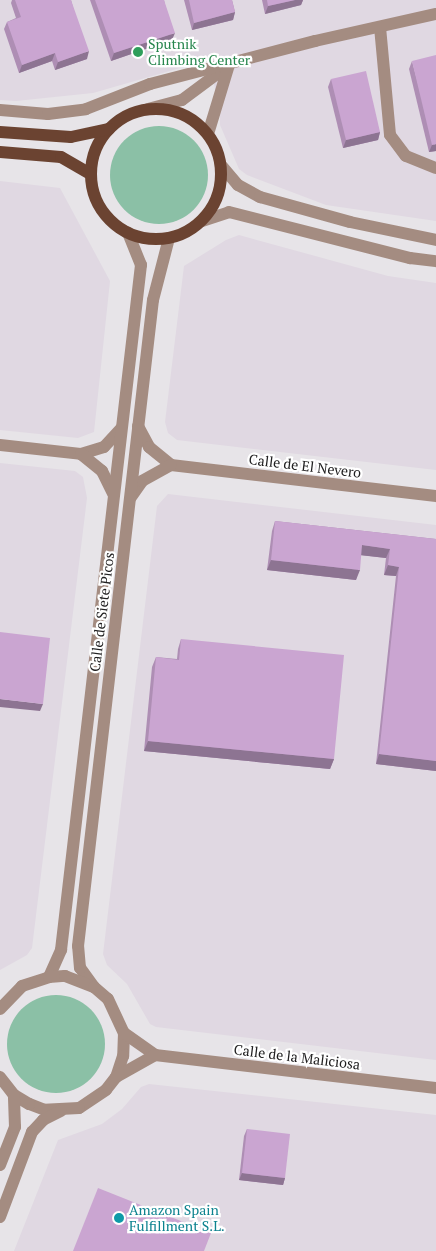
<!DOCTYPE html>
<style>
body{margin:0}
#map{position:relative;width:436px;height:1251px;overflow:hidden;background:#e7e4e8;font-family:"PT Serif",serif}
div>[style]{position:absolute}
.built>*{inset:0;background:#e0d8e2}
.green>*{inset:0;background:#8bc0a6}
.round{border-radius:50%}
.minor>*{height:12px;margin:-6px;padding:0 6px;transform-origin:6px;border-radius:6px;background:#a48c81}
.major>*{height:12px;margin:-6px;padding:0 6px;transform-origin:6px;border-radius:6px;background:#6b4331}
.major>.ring{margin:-6px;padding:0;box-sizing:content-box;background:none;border:12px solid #6b4331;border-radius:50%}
.wall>*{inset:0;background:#ae8eb4}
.shaded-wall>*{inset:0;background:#8d7492}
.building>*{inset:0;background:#caa5d1}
.dots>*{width:14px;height:14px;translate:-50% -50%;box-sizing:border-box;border:2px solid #fff;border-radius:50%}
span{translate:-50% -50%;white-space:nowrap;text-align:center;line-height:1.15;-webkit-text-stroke:4.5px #fff;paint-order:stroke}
.leisure-label{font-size:14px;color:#27864d}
.left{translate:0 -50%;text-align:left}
.street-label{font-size:14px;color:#212021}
.culture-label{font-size:14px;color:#0d838f}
</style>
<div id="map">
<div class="built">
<div style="clip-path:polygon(0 0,436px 0,436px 221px,326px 205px,247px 175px,239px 169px,220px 125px,220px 109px,208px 60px,93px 93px,16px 101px,0 100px)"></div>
<div style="clip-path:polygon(0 181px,60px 188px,110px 281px,94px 432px,78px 438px,0 430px)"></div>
<div style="clip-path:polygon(239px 235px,388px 276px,436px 283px,436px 470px,177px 440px,168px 433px,165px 422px,184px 266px,226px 240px)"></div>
<div style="clip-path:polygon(0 463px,75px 471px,83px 477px,87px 498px,32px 948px,27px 955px,0 970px)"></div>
<div style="clip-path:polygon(168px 494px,436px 525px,436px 1060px,156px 1027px,150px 1024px,127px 984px,107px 965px,103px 954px,157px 506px)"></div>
<div style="clip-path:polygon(149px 1084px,436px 1115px,436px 1251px,14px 1251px,58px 1140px,102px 1124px,122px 1109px,141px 1087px)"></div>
</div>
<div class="green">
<div class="round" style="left:110px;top:126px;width:98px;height:98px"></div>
<div class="round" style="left:7px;top:995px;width:98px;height:98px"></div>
</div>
<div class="minor">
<div style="left:380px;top:27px;width:108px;rotate:84.7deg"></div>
<div style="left:390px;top:135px;width:26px;rotate:53deg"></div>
<div style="left:406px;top:156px;width:32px;rotate:22deg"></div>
<div style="left:148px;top:109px;width:35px;rotate:-15deg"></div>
<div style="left:182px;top:100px;width:54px;rotate:-36.7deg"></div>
<div style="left:0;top:110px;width:48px;rotate:4.8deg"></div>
<div style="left:48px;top:114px;width:38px;rotate:-7deg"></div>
<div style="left:86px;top:109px;width:69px;rotate:-21.3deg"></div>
<div style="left:150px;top:84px;width:171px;rotate:-14.6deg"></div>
<div style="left:315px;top:41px;width:124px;rotate:-12.6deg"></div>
<div style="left:208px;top:134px;width:72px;rotate:-73.1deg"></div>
<div style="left:221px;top:165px;width:26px;rotate:50deg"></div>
<div style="left:238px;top:185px;width:25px;rotate:29deg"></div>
<div style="left:260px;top:197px;width:93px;rotate:15.5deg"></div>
<div style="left:350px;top:222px;width:88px;rotate:11.8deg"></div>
<div style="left:202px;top:221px;width:28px;rotate:-18deg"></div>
<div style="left:229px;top:212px;width:187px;rotate:14.3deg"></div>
<div style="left:410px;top:258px;width:26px;rotate:7deg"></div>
<div style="left:138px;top:426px;width:24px;rotate:62deg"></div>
<div style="left:149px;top:447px;width:28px;rotate:39deg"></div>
<div style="left:171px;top:465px;width:267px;rotate:6.7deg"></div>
<div style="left:0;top:445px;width:81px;rotate:6.3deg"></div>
<div style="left:81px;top:454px;width:24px;rotate:-17deg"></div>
<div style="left:104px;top:447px;width:25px;rotate:-47deg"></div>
<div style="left:81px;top:454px;width:27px;rotate:39deg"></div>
<div style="left:102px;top:471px;width:25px;rotate:64deg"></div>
<div style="left:131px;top:497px;width:19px;rotate:-55deg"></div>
<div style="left:142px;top:481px;width:33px;rotate:-29deg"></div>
<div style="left:49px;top:977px;width:30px;rotate:-66deg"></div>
<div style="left:61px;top:950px;width:690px;rotate:-83.34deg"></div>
<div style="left:141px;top:265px;width:35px;rotate:-112deg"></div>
<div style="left:94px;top:987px;width:24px;rotate:-126deg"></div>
<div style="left:80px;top:968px;width:22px;rotate:-95deg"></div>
<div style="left:78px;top:946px;width:650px;rotate:-83.38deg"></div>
<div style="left:153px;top:300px;width:64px;rotate:-75.5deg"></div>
<div style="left:0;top:1009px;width:32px;rotate:-46deg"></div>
<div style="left:22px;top:986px;width:28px;rotate:-18deg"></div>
<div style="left:49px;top:977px;width:16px;rotate:-4deg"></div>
<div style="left:65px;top:976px;width:31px;rotate:21deg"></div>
<div style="left:94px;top:987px;width:18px;rotate:41deg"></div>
<div style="left:108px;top:999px;width:38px;rotate:65deg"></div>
<div style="left:124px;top:1033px;width:23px;rotate:92deg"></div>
<div style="left:123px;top:1056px;width:22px;rotate:108deg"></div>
<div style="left:116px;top:1077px;width:16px;rotate:128deg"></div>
<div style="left:106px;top:1090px;width:32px;rotate:146deg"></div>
<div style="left:79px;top:1108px;width:34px;rotate:177deg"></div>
<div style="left:45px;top:1110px;width:17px;rotate:-159deg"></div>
<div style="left:29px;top:1104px;width:17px;rotate:-149deg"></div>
<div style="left:14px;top:1095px;width:23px;rotate:-128deg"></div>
<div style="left:124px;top:1033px;width:38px;rotate:35deg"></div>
<div style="left:155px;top:1055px;width:283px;rotate:6.7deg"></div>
<div style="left:116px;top:1077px;width:45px;rotate:-29.4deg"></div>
<div style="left:0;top:1165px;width:41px;rotate:-68.5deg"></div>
<div style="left:15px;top:1127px;width:32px;rotate:-92deg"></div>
<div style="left:0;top:1217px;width:91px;rotate:-69.4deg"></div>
<div style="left:32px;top:1132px;width:16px;rotate:-47deg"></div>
<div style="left:43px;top:1120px;width:20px;rotate:-27deg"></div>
</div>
<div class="major">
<div class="ring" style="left:91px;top:109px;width:118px;height:118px"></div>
<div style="left:0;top:132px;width:71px;rotate:4deg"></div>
<div style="left:71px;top:137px;width:39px;rotate:-12deg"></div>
<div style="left:0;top:152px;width:61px;rotate:4.7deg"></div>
<div style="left:61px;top:157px;width:34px;rotate:30deg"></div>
</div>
<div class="wall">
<div style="clip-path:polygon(12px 0,71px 0,87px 59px,55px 70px,52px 61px,19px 73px,4px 29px,7px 22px,16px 18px,11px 3px)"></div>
<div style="clip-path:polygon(90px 0,164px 0,172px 40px,111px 61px)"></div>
<div style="clip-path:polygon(184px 0,232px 0,235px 12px,233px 20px,192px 30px)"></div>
<div style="clip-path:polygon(262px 0,303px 0,301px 5px,265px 14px)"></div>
<div style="clip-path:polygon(412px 61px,436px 151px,429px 152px,409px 69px)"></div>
<div style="clip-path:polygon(331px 79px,380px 132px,378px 140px,343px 148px,328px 87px)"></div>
<div style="clip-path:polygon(275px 521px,436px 539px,436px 771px,376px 764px,396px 576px,384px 575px,386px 558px,361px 555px,356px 580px,267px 570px,272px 531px)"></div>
<div style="clip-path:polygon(181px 639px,334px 759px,330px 769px,144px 751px,152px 667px,156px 657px,177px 659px,178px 649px)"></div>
<div style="clip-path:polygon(247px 1129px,285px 1178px,283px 1185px,239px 1180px,244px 1136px)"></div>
</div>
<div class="shaded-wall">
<div style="clip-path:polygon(295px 0,303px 0,301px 5px,265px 14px,268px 6px)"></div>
<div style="clip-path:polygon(235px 12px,233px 20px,192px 30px,194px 23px)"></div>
<div style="clip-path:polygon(175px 33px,172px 40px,111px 61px,114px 53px)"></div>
<div style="clip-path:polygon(89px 51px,87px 59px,55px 70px,58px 62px)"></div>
<div style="clip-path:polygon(55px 53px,52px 61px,19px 73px,22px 65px)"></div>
<div style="clip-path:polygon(380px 132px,378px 140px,343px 148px,346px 140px)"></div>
<div style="clip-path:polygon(436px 144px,436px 151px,429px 152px,432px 145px)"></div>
<div style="clip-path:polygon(362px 545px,390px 549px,386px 558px,359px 555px)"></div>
<div style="clip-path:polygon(271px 560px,360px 570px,356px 580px,267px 570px)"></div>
<div style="clip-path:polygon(388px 565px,399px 567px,396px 576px,384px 575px)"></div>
<div style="clip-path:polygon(0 699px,43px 704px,40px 711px,0 707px)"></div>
<div style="clip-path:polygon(148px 741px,334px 759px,330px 769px,144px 751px)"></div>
<div style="clip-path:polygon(379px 754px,436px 761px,436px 771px,376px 764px)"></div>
<div style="clip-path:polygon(242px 1173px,285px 1178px,283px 1185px,239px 1180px)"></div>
</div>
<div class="building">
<div style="clip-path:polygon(15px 0,71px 0,89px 51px,58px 62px,55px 53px,22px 65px,7px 22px,21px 17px)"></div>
<div style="clip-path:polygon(95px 0,164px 0,175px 33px,114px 53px)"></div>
<div style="clip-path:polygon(189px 0,232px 0,235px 12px,194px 23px)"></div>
<div style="clip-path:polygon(267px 0,295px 0,268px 6px)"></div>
<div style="clip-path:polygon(436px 55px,436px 144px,432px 145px,412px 61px)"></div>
<div style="clip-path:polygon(366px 71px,380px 132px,346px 140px,331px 79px)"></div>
<div style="clip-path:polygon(275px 521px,436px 539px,436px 761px,379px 754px,399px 567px,388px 565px,390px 549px,362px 545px,360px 570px,271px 560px)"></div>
<div style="clip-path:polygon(0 632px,50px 638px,43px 704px,0 699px)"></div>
<div style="clip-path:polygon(181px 639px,344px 655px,334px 759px,148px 741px,156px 657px,179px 660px)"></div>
<div style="clip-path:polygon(247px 1129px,290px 1134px,285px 1178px,242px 1173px)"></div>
<div style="clip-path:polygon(98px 1188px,211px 1233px,204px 1251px,73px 1251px)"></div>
</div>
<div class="dots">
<div style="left:138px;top:52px;background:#2e9e5b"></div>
<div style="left:119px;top:1218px;background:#0f9aa8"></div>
</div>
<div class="leisure-label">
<span class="left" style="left:148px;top:52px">Sputnik<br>Climbing Center</span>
</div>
<div class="street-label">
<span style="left:305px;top:466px;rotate:7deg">Calle de El Nevero</span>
<span style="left:102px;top:612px;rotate:-83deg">Calle de Siete Picos</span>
<span style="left:297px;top:1057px;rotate:7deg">Calle de la Maliciosa</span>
</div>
<div class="culture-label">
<span class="left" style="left:129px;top:1218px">Amazon Spain<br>Fulfillment S.L.</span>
</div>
</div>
